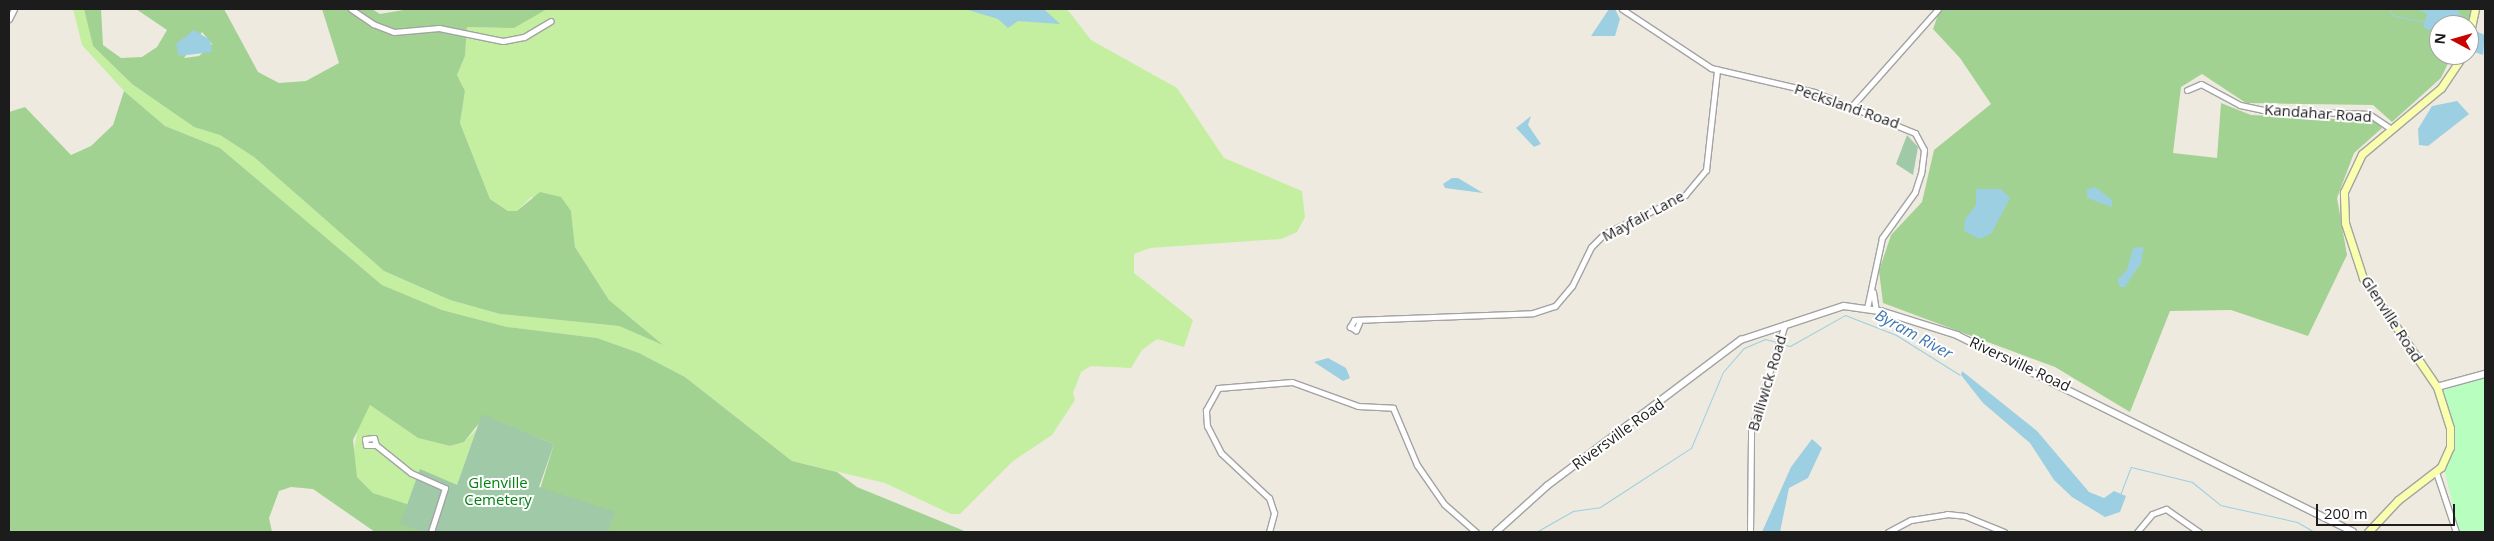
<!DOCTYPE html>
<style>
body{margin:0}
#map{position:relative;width:2494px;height:541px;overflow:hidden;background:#eeeae0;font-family:"Open Sans",sans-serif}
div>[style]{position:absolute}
.grass>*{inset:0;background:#c4eea0}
.forest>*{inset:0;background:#a2d291}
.cemetery>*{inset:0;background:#9fc9a7}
.park>*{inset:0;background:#b7febf}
.water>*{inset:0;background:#9ccfe1}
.stream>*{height:1px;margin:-0.5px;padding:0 0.5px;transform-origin:0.5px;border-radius:0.5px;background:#9ccfe1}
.roads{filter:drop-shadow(1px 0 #a3a3a3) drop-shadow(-1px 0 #a3a3a3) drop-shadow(0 1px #a3a3a3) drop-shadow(0 -1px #a3a3a3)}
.minor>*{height:5px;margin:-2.5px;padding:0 2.5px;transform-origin:2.5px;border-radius:2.5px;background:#fff}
.tertiary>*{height:5.5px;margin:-2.75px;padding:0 2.75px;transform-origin:2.75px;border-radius:2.75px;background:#fff}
.secondary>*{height:7px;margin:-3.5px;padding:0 3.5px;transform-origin:3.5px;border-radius:3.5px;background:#f9ffad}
span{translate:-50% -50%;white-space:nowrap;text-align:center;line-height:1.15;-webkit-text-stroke:4px #fff;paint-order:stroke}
.street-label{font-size:15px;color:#1c1c1c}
.park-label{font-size:15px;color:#028210}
.water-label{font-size:16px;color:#4077b3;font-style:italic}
.frame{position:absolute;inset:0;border:10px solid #1c1c1c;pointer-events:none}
.north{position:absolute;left:2429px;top:15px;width:50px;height:50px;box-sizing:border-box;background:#fff;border:1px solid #a4a4a4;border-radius:50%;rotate:276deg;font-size:14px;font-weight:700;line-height:20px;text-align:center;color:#1c1c1c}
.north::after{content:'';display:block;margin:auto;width:18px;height:22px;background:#c70500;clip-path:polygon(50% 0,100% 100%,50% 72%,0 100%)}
.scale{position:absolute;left:2316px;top:504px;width:139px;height:22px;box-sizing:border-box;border:2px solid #1c1c1c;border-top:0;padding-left:6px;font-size:15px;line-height:18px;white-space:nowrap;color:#1c1c1c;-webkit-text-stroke:4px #fff;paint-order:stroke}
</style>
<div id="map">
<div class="grass">
<div style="clip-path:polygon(73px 9px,84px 9px,93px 46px,132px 84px,194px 127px,219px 134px,254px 157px,384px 271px,450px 300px,500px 314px,619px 326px,661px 344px,609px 300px,575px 247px,571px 211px,531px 197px,517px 211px,508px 211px,490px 199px,460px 123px,465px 91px,457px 75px,465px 56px,467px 27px,501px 28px,547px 9px,1067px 9px,1091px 40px,1177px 88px,1224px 158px,1302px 191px,1305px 217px,1297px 232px,1281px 239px,1150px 248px,1134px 254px,1134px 273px,1193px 320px,1184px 347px,1157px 339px,1142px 350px,1131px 368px,1091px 366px,1081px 372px,1073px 393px,1075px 400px,1052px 435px,1013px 461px,960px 514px,951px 514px,885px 483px,792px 461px,685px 377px,639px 353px,597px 338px,507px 327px,442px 310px,382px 285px,220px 148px,165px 126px,124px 91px,82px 45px)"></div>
<div style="clip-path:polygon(370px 405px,418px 438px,450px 446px,464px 442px,477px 429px,457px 485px,411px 494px,407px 504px,373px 493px,357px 477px,352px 463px,358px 426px)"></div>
</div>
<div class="forest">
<div style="clip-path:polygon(evenodd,84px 9px,101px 9px,103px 45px,121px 58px,142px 57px,157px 47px,167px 30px,136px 9px,224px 9px,258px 72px,279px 83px,306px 81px,339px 63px,322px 9px,372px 9px,380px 14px,409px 9px,547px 9px,514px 28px,467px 27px,465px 56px,457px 75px,465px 91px,460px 123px,490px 199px,508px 211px,517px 211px,540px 192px,561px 197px,571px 211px,575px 247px,609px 300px,663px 345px,619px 326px,500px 314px,450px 300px,384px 271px,254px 157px,220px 135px,194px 127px,132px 84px,93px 46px,84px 9px,202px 32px,212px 44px,199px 56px,184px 58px,202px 32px)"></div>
<div style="clip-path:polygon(1940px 9px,2472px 9px,2468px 25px,2439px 25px,2439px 55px,2452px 55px,2441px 78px,2392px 122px,2373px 105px,2246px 103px,2202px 74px,2181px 87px,2173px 153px,2217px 158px,2221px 103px,2251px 115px,2375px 121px,2382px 128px,2354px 153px,2337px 198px,2347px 255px,2308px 336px,2231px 310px,2170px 311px,2130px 412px,2055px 367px,1883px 303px,1879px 271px,1891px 235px,1922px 202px,1934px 150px,1991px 104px,1960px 58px,1933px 29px)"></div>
<div style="clip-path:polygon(124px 91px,165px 126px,220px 148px,382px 285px,442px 310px,507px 327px,597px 338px,639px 353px,685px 377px,792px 461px,837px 472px,857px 487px,967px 532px,605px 532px,610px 511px,540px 489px,554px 444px,493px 419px,480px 422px,464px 442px,450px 446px,418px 438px,370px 405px,353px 440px,357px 477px,373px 493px,407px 504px,406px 514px,428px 532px,375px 532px,313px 489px,291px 487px,279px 491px,269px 518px,272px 532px,9px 532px,9px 112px,25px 107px,71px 155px,91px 146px,113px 125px)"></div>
</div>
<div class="cemetery">
<div style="clip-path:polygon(1907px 135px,1918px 147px,1913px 175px,1896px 164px)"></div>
<div style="clip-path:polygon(482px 414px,554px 444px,539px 487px,615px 512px,608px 532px,425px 532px,400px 524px,420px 469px,457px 485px)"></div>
</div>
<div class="park">
<div style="clip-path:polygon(2485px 376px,2485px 532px,2459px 532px,2445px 472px,2453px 442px,2444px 390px)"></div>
</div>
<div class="water">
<div style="clip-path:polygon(965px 9px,1044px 9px,1060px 24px,1018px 21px,1008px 28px,998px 19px)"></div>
<div style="clip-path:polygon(1609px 9px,1615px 9px,1620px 19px,1615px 36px,1591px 36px)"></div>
<div style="clip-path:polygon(2418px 9px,2458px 9px,2463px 25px,2439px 25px,2439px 33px,2427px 29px,2423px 27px,2427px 14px)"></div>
<div style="clip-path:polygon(194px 30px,210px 40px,212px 52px,179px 56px,176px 44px)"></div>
<div style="clip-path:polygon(2475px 31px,2485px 35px,2483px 55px,2472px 51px)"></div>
<div style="clip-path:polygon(2457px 101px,2469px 114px,2428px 146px,2419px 145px,2418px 129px,2432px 106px)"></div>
<div style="clip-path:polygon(1531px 116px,1528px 125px,1541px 144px,1534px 147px,1516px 128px)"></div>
<div style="clip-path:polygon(1452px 178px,1458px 178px,1483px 193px,1445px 188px,1443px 184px)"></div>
<div style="clip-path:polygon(2095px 187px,2112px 200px,2112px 207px,2087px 198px,2087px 189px)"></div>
<div style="clip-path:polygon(1976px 189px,2001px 189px,2010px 198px,1991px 234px,1979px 239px,1964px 231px,1965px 219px,1976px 205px)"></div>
<div style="clip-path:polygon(2144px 247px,2141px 263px,2125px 287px,2120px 287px,2117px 280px,2127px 270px,2133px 248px)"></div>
<div style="clip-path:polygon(1328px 358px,1346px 368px,1350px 378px,1343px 381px,1314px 362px)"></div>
<div style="clip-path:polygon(1962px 371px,2037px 431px,2089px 492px,2104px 498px,2114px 491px,2126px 496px,2120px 512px,2105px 517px,2072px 497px,2054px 480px,2030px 443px,1983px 403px,1961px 375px)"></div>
<div style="clip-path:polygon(1812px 439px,1822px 448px,1808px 478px,1789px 488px,1780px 532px,1762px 532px,1791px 467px)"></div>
</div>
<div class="stream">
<div style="left:2390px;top:9px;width:6px;rotate:72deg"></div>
<div style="left:2392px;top:15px;width:33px;rotate:12deg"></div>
<div style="left:1781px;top:344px;width:9px;rotate:13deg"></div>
<div style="left:1790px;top:346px;width:63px;rotate:-29.4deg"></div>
<div style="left:1845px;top:315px;width:55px;rotate:21.4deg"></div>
<div style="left:1896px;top:335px;width:75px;rotate:32deg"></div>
<div style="left:2120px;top:495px;width:30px;rotate:-69deg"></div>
<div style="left:2131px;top:467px;width:63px;rotate:13.8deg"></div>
<div style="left:2192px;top:482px;width:36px;rotate:39deg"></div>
<div style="left:2220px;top:505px;width:79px;rotate:12.4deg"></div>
<div style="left:2297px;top:522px;width:20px;rotate:30deg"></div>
<div style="left:1536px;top:532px;width:43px;rotate:-29.6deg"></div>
<div style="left:1573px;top:511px;width:27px;rotate:-8deg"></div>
<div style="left:1600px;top:507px;width:108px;rotate:-33deg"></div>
<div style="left:1691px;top:448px;width:82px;rotate:-67.2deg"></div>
<div style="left:1723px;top:372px;width:32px;rotate:-49deg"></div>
<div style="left:1744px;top:348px;width:23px;rotate:-23deg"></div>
<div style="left:1765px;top:339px;width:12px;rotate:14deg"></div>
</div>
<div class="roads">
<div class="minor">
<div style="left:351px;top:9px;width:27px;rotate:34deg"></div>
<div style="left:373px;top:24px;width:22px;rotate:21deg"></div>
<div style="left:394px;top:32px;width:45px;rotate:-5.1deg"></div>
<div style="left:439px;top:28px;width:65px;rotate:11.5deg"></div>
<div style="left:503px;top:41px;width:21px;rotate:-11deg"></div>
<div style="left:524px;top:37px;width:31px;rotate:-31deg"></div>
<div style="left:1622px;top:9px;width:107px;rotate:33.5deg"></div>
<div style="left:1711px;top:68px;width:106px;rotate:13.1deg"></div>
<div style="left:1814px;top:92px;width:109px;rotate:22.1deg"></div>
<div style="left:1915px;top:133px;width:19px;rotate:62deg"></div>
<div style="left:1924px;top:150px;width:23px;rotate:97deg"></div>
<div style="left:1921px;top:173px;width:20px;rotate:108deg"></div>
<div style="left:1915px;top:192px;width:57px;rotate:125.7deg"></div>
<div style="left:1882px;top:238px;width:72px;rotate:102.1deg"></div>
<div style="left:9px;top:19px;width:11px;rotate:-63deg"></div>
<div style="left:2187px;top:90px;width:15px;rotate:-23deg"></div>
<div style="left:2201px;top:84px;width:44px;rotate:28.3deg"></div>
<div style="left:2240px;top:105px;width:24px;rotate:12deg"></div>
<div style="left:2263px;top:110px;width:106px;rotate:2.2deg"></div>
<div style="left:2369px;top:114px;width:27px;rotate:34deg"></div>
<div style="left:1851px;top:107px;width:131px;rotate:-48.4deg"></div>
<div style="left:1873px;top:292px;width:18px;rotate:81deg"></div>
<div style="left:1359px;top:323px;width:8px;rotate:113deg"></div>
<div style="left:1356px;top:330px;width:7px;rotate:-153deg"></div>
<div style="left:1350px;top:327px;width:8px;rotate:-60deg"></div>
<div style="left:1354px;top:320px;width:179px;rotate:-2.2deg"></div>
<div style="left:1533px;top:313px;width:23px;rotate:-18deg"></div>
<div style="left:1555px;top:306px;width:26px;rotate:-50deg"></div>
<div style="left:1572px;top:286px;width:43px;rotate:-64deg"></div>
<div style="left:1591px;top:247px;width:18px;rotate:-45deg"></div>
<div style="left:1604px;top:234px;width:90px;rotate:-25.7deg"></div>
<div style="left:1685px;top:195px;width:33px;rotate:-50deg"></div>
<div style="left:1706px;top:170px;width:101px;rotate:-83.7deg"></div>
<div style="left:376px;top:445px;width:10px;rotate:180deg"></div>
<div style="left:366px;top:445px;width:6px;rotate:-99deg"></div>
<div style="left:365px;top:439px;width:9px;rotate:-6deg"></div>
<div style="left:374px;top:438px;width:7px;rotate:74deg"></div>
<div style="left:376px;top:445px;width:45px;rotate:38.7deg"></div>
<div style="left:411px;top:473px;width:37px;rotate:24deg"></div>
<div style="left:445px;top:488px;width:46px;rotate:107.7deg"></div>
<div style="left:2436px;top:472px;width:63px;rotate:71.6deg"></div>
<div style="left:1269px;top:532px;width:20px;rotate:-75deg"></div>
<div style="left:1274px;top:513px;width:16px;rotate:-108deg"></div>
<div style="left:1269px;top:498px;width:66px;rotate:-136.8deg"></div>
<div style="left:1221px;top:453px;width:30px;rotate:-117deg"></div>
<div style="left:1207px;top:426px;width:16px;rotate:-94deg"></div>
<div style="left:1206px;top:410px;width:25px;rotate:-61deg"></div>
<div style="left:1218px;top:388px;width:74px;rotate:-4.6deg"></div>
<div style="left:1292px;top:382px;width:70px;rotate:20deg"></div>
<div style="left:1358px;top:406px;width:35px;rotate:3deg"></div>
<div style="left:1393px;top:408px;width:62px;rotate:67.2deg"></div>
<div style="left:1417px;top:465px;width:47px;rotate:55.3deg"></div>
<div style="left:1444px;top:504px;width:43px;rotate:41.2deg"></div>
<div style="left:1750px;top:532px;width:102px;rotate:-89.4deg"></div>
<div style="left:1751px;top:430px;width:111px;rotate:-72.2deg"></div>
<div style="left:1888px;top:532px;width:26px;rotate:-28deg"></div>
<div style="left:1911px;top:520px;width:36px;rotate:-9deg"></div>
<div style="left:1947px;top:514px;width:18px;rotate:6deg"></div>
<div style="left:1965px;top:516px;width:42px;rotate:22.3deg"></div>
<div style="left:2137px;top:532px;width:23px;rotate:-50deg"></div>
<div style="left:2152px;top:514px;width:15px;rotate:-20deg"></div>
<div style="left:2166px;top:509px;width:40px;rotate:34.9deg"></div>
</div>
<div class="tertiary">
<div style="left:2437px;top:387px;width:50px;rotate:-15.2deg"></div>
<div style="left:1496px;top:532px;width:69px;rotate:-42deg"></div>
<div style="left:1547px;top:486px;width:243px;rotate:-37deg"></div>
<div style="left:1741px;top:340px;width:108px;rotate:-18.3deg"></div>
<div style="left:1844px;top:306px;width:37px;rotate:8deg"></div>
<div style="left:1881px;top:311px;width:80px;rotate:17.5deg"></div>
<div style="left:1957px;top:335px;width:442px;rotate:26.4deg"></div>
</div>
<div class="secondary">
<div style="left:2469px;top:37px;width:29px;rotate:-78deg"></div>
<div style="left:2368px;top:532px;width:44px;rotate:-46.8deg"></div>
<div style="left:2398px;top:500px;width:54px;rotate:-37.5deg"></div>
<div style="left:2441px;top:467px;width:22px;rotate:-66deg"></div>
<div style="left:2450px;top:447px;width:19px;rotate:-90deg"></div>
<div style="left:2450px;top:428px;width:43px;rotate:-107.6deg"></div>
<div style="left:2437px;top:387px;width:132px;rotate:-124.2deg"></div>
<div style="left:2363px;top:278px;width:58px;rotate:-108.1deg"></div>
<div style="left:2345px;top:223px;width:31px;rotate:-92deg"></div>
<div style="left:2344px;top:192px;width:42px;rotate:-64.7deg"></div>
<div style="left:2362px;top:154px;width:103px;rotate:-39.9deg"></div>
<div style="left:2441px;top:88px;width:40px;rotate:-56deg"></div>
</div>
</div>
<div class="street-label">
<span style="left:1847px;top:106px;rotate:19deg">Pecksland Road</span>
<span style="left:2318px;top:113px;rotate:4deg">Kandahar Road</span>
<span style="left:1643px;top:216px;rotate:-28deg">Mayfair Lane</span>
<span style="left:2392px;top:319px;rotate:57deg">Glenville Road</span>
<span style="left:2020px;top:364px;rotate:25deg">Riversville Road</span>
<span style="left:1767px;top:383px;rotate:-73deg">Bailiwick Road</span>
<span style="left:1618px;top:434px;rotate:-36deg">Riversville Road</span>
</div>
<div class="park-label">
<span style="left:498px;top:491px">Glenville<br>Cemetery</span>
</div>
<div class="water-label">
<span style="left:1914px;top:334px;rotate:29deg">Byram River</span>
</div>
<div class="frame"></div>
<div class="north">N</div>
<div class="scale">200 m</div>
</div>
